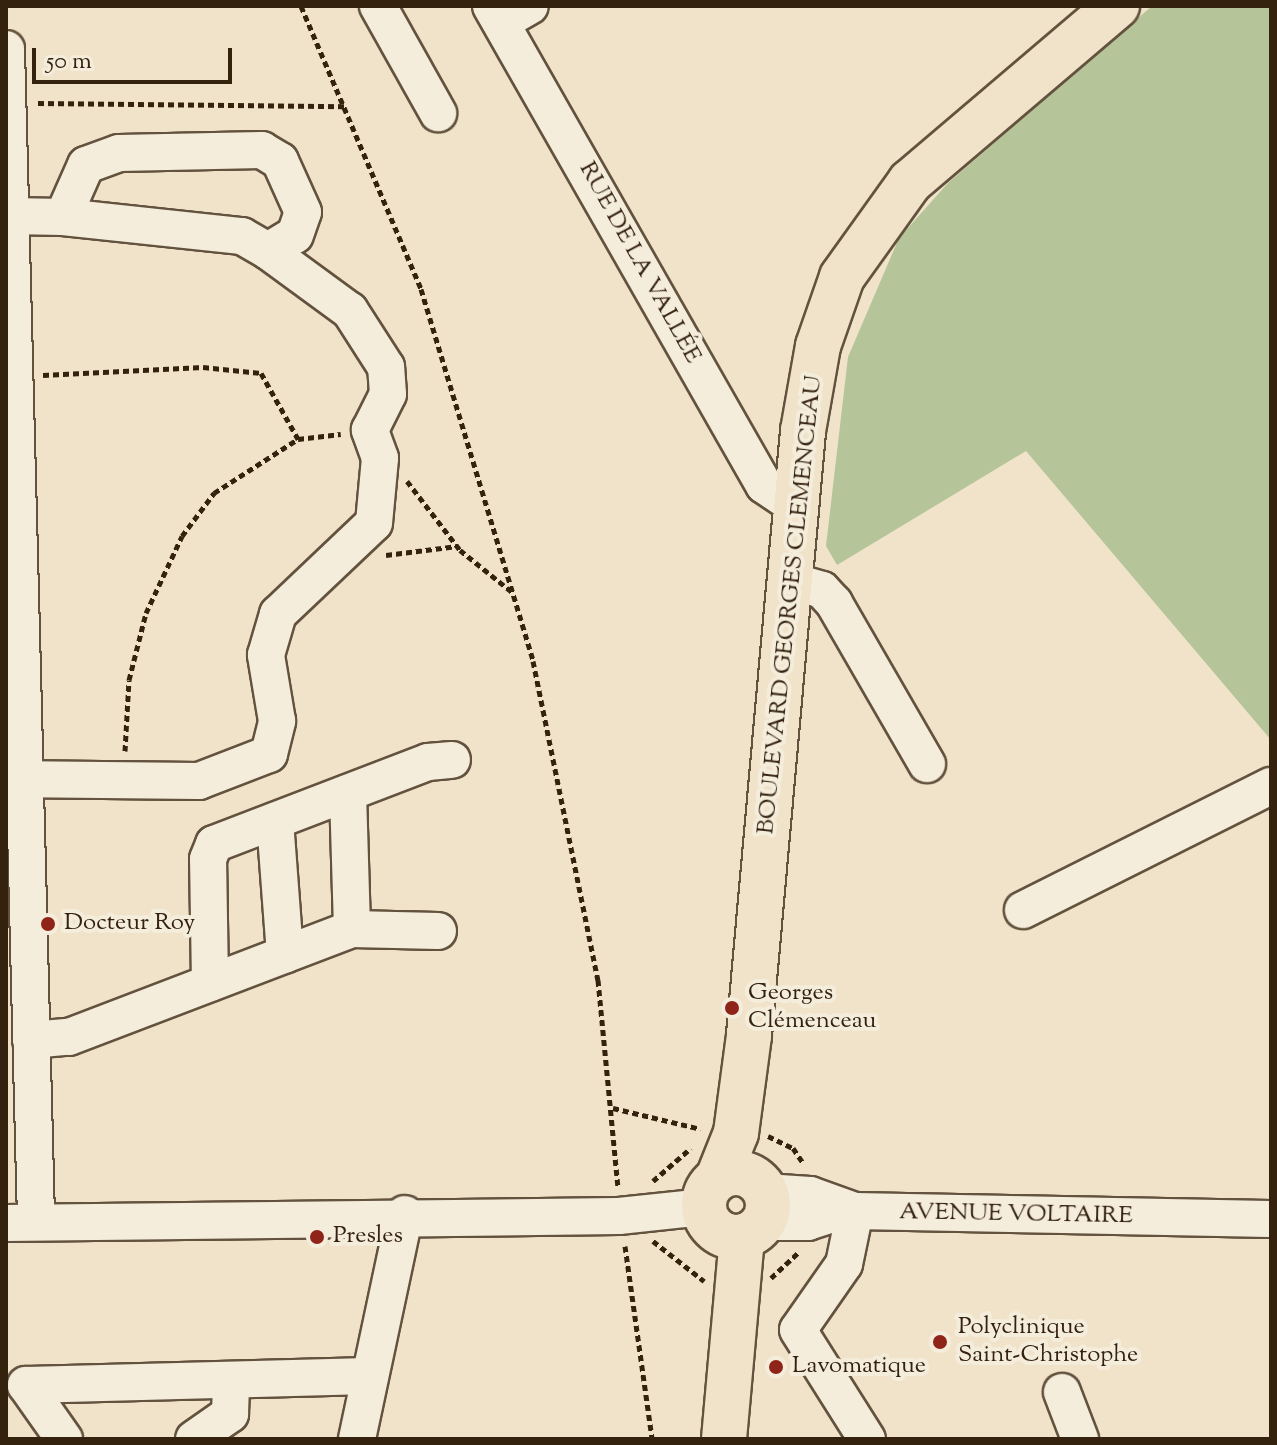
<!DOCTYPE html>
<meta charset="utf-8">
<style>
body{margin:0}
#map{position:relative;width:1277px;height:1445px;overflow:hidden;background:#f0e3c9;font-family:"Sorts Mill Goudy",serif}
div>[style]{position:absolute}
.green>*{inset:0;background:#b6c499}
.path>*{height:5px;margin-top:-2.5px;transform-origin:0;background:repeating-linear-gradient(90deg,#34220f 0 6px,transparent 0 10px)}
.roads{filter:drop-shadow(2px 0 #63523e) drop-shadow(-2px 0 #63523e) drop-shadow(0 2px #63523e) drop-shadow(0 -2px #63523e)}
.minor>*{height:36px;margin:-18px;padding:0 18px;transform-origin:18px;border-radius:18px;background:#f5eddc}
.major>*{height:44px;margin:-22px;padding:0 22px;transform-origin:22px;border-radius:22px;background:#f0e3c9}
.major>.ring{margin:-22px;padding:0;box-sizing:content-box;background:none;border:44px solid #f0e3c9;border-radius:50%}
.dots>*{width:22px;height:22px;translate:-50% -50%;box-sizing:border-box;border:4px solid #f5eddc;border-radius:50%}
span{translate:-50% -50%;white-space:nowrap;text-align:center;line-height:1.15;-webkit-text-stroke:8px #f5eddc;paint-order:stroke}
.street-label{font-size:24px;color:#34220f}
.poi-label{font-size:24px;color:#34220f}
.left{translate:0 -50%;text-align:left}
.frame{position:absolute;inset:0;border:8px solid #34220f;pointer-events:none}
.scale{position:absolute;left:32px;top:48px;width:200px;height:36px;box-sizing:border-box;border:4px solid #34220f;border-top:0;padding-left:10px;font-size:24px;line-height:28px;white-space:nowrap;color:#34220f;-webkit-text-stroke:6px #f5eddc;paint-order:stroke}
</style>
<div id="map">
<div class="green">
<div style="clip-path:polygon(1152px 6px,1271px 6px,1271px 740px,1026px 451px,837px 565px,826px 546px,848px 357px,899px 238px,948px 183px)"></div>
</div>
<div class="path">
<div style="left:301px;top:6px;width:307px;rotate:67deg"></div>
<div style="left:421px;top:289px;width:388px;rotate:73.2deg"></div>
<div style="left:533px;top:661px;width:326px;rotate:78.5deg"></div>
<div style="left:598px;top:980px;width:209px;rotate:84.5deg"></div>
<div style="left:38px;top:103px;width:307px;rotate:0.6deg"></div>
<div style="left:43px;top:375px;width:160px;rotate:-2.9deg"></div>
<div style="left:203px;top:367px;width:58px;rotate:5.9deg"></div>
<div style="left:261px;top:373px;width:76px;rotate:60.7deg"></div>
<div style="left:298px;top:439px;width:43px;rotate:-6.6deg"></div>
<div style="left:407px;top:481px;width:87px;rotate:52.5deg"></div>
<div style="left:460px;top:550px;width:67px;rotate:38.9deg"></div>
<div style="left:386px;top:555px;width:72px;rotate:-7.2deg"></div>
<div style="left:125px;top:751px;width:71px;rotate:-86.8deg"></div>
<div style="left:129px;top:680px;width:69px;rotate:-75.8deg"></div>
<div style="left:146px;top:613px;width:85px;rotate:-64.9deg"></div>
<div style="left:182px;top:536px;width:54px;rotate:-53.3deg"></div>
<div style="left:214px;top:493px;width:100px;rotate:-32.7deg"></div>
<div style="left:613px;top:1108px;width:90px;rotate:13.4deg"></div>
<div style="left:768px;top:1136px;width:28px;rotate:26deg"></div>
<div style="left:793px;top:1148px;width:18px;rotate:56deg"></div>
<div style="left:653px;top:1181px;width:50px;rotate:-41deg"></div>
<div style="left:653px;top:1241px;width:65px;rotate:38.1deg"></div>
<div style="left:625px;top:1246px;width:195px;rotate:82deg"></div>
<div style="left:771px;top:1278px;width:37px;rotate:-43deg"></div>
</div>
<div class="roads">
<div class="minor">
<div style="left:378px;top:6px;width:123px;rotate:60.7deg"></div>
<div style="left:491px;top:6px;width:551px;rotate:60.32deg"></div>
<div style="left:764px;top:485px;width:40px;rotate:34deg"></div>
<div style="left:502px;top:22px;width:32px;rotate:-30deg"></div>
<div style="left:6px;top:49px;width:1173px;rotate:88.53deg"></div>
<div style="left:63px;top:217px;width:180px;rotate:6.1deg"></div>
<div style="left:242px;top:236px;width:30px;rotate:30deg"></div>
<div style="left:791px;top:581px;width:32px;rotate:16deg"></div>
<div style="left:822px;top:590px;width:18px;rotate:47deg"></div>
<div style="left:834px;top:603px;width:186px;rotate:60deg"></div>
<div style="left:6px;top:779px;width:193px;rotate:0.6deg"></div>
<div style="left:199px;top:781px;width:75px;rotate:-21.1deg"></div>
<div style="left:269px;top:754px;width:34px;rotate:-76deg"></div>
<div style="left:277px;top:721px;width:67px;rotate:-99.5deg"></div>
<div style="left:266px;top:655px;width:43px;rotate:-73.7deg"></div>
<div style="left:278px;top:614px;width:132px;rotate:-43.5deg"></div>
<div style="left:374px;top:523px;width:65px;rotate:-84.7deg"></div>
<div style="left:380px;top:458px;width:30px;rotate:-110deg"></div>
<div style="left:370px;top:430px;width:40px;rotate:-63.4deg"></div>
<div style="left:388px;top:394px;width:27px;rotate:-94deg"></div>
<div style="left:386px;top:367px;width:67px;rotate:-122.7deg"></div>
<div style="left:350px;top:311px;width:102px;rotate:-143.8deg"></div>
<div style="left:268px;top:251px;width:31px;rotate:-31deg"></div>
<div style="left:295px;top:235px;width:24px;rotate:-71deg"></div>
<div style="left:303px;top:212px;width:56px;rotate:-114.3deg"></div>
<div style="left:280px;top:161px;width:21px;rotate:-149deg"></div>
<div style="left:262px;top:150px;width:143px;rotate:178.8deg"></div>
<div style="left:119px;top:153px;width:35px;rotate:160deg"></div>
<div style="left:86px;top:165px;width:57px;rotate:113.9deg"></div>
<div style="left:63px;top:217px;width:53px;rotate:-178.9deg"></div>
<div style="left:348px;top:793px;width:136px;rotate:88.3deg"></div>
<div style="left:275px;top:821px;width:134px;rotate:85.7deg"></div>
<div style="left:1023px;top:910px;width:277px;rotate:-26.6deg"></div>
<div style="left:210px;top:983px;width:124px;rotate:-90.9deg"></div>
<div style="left:208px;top:859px;width:16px;rotate:-68deg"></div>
<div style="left:214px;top:844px;width:229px;rotate:-21deg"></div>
<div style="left:428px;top:762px;width:24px;rotate:-5deg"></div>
<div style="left:31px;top:1040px;width:38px;rotate:-5deg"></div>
<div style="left:69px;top:1037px;width:303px;rotate:-20.9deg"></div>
<div style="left:352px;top:929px;width:86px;rotate:1.3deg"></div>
<div style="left:765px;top:1192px;width:45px;rotate:3.8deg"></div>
<div style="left:810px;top:1195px;width:48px;rotate:19.6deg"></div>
<div style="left:855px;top:1211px;width:416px;rotate:1.1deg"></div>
<div style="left:855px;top:1211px;width:54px;rotate:101.7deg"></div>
<div style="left:844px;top:1264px;width:80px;rotate:124.9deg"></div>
<div style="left:798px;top:1330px;width:129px;rotate:57.7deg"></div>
<div style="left:764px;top:1222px;width:44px"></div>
<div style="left:808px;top:1222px;width:35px;rotate:-18deg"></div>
<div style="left:6px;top:1223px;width:613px;rotate:-0.65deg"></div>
<div style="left:619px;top:1216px;width:84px;rotate:-6.1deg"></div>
<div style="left:1062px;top:1392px;width:50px;rotate:69deg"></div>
<div style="left:64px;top:1439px;width:66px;rotate:-125.1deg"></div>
<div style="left:26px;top:1385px;width:344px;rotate:-1.5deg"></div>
<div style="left:194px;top:1439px;width:44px;rotate:-34.8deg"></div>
<div style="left:230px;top:1414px;width:34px;rotate:-88deg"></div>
<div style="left:357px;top:1439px;width:230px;rotate:-78deg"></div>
</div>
<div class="major">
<div class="ring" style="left:704px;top:1173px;width:20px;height:20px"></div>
<div style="left:718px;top:1178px;width:48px;rotate:-68.2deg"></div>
<div style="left:736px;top:1133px;width:99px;rotate:-82.4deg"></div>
<div style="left:749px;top:1035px;width:606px;rotate:-84.89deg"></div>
<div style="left:803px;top:431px;width:86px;rotate:-80deg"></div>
<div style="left:818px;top:346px;width:73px;rotate:-70.8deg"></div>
<div style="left:842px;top:277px;width:117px;rotate:-54.4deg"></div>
<div style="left:910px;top:182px;width:272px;rotate:-40.4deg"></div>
<div style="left:724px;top:1439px;width:203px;rotate:-84.9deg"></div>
</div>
</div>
<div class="dots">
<div style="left:48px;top:924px;background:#8f2418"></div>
<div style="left:732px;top:1008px;background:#8f2418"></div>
<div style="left:317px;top:1237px;background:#8f2418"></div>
<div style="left:940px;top:1342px;background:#8f2418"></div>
<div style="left:776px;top:1367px;background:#8f2418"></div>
</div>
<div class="street-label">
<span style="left:639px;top:263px;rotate:61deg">RUE DE LA VALLÉE</span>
<span style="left:791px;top:605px;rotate:-84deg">BOULEVARD GEORGES CLEMENCEAU</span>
<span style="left:1016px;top:1215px;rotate:1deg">AVENUE VOLTAIRE</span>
</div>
<div class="poi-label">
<span class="left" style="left:64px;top:924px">Docteur Roy</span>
<span class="left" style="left:748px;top:1008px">Georges<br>Clémenceau</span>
<span class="left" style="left:333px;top:1237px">Presles</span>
<span class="left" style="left:958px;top:1342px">Polyclinique<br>Saint-Christophe</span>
<span class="left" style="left:792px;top:1367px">Lavomatique</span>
</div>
<div class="frame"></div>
<div class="scale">50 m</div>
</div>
